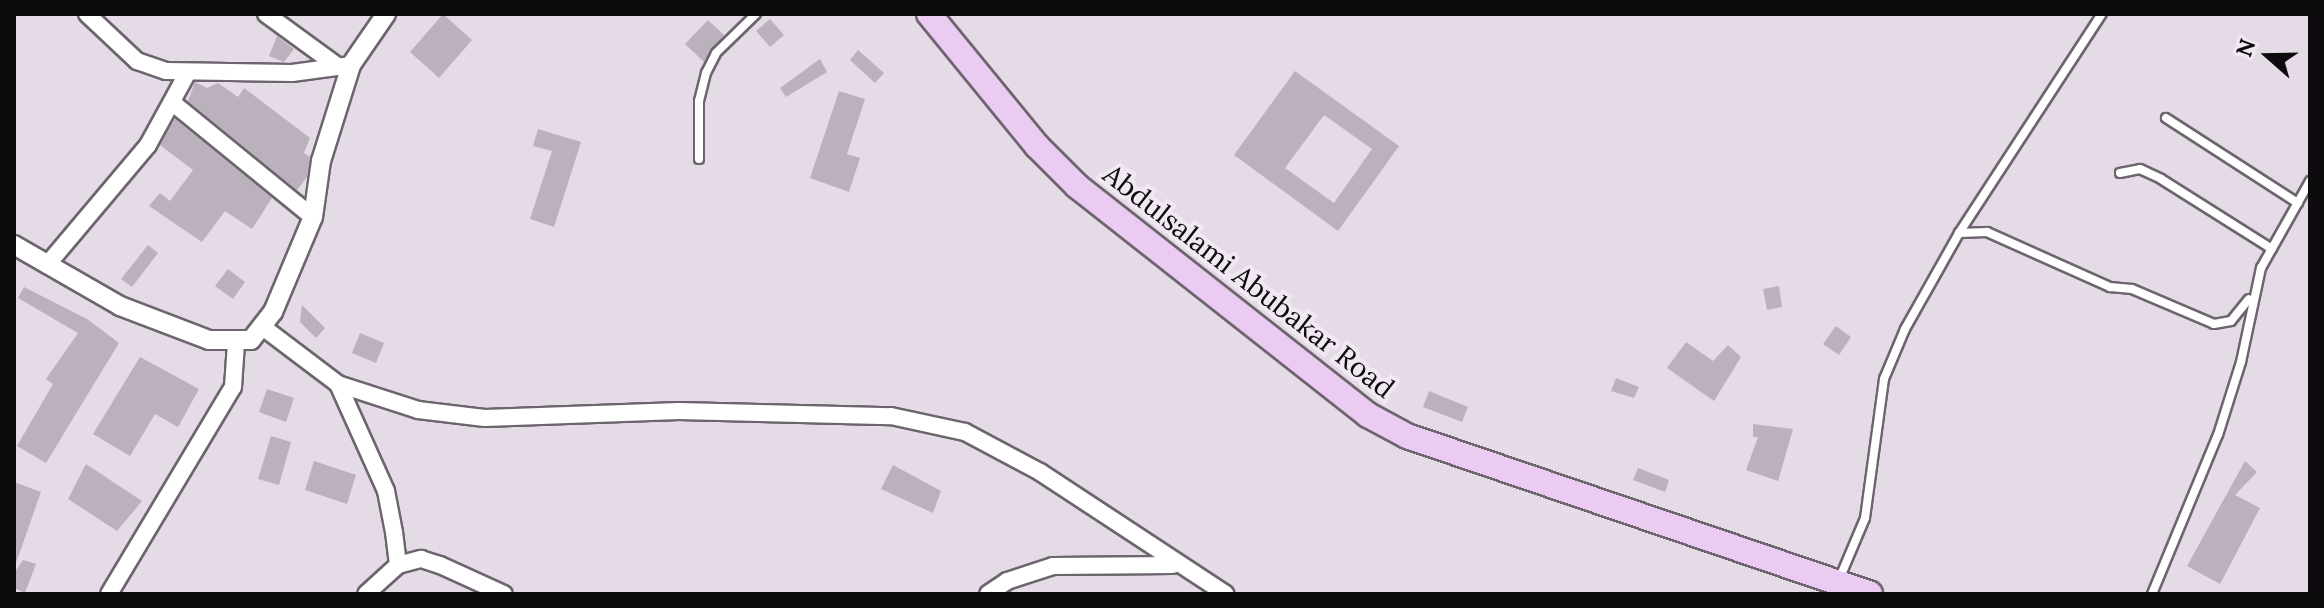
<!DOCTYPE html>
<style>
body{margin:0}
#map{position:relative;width:2324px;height:608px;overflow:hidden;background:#e4dbe6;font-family:Lora,serif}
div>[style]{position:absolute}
.building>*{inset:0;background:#bbb1bc}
.roads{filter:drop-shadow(2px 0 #6d656e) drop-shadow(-2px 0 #6d656e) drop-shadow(0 2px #6d656e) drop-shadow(0 -2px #6d656e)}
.service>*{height:8px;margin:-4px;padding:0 4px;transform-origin:4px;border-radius:4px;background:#fff}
.minor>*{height:16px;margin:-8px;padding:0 8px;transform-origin:8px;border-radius:8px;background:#fff}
.tertiary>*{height:18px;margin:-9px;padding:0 9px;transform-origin:9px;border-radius:9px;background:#fff}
.primary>*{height:24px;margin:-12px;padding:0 12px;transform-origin:12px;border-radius:12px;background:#eccbf2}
span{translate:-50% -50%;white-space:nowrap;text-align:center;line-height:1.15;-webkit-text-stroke:8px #f2e8f3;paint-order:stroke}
.street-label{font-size:28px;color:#0e0b0f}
.frame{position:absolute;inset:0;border:16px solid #0e0b0f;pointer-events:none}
.north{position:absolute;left:2228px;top:16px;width:80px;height:80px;-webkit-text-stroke:6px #f2e8f3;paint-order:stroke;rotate:290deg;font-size:22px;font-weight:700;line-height:32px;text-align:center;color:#0e0b0f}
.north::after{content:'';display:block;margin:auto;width:28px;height:36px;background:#0e0b0f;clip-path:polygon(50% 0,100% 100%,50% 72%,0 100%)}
</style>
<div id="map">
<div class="building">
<div style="clip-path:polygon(443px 14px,472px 40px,439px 78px,410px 52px)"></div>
<div style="clip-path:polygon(770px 19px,784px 35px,770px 47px,756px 31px)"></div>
<div style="clip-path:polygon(708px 20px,724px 35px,704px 62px,685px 44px)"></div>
<div style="clip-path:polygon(277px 36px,294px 49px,284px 62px,269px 56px)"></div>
<div style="clip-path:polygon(858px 50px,884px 73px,875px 83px,850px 60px)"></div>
<div style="clip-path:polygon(820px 59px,827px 72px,786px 97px,780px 88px)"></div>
<div style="clip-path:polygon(evenodd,1295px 71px,1399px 146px,1338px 231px,1234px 155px,1295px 71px,1324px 115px,1372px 149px,1334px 203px,1285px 168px,1324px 115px)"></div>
<div style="clip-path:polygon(195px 82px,207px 88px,218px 83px,238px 97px,244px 88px,310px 138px,304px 153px,310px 157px,307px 177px,297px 190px,188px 101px)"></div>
<div style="clip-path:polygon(839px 91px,865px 99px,847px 154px,860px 158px,849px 192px,810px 178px)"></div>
<div style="clip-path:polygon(175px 119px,272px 198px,252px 229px,225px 211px,202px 242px,149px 206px,160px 193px,170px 201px,193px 170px,160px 145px)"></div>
<div style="clip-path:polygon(538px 129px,581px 142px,554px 227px,530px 219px,552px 151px,533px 146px)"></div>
<div style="clip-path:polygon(148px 245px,158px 253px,132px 287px,121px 279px)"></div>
<div style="clip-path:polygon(228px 269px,245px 282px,233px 299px,215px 286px)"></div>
<div style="clip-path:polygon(1779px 286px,1782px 307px,1767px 310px,1763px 289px)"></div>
<div style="clip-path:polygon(24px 287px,87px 319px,119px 343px,46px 463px,17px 446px,53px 384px,46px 379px,78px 333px,18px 298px)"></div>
<div style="clip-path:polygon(302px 305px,325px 328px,316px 338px,300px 322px)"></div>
<div style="clip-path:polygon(1836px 326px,1851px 337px,1839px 355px,1823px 344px)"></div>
<div style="clip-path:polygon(360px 333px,384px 343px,376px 363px,352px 353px)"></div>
<div style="clip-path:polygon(1686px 342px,1713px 361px,1728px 345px,1741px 357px,1714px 401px,1667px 368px)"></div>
<div style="clip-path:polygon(140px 357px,199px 389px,178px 427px,155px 414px,130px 456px,93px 434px)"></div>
<div style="clip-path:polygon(1616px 378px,1639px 387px,1634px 398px,1611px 391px)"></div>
<div style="clip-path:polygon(267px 389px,294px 398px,286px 422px,259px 412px)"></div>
<div style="clip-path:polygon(1429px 391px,1468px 407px,1462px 422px,1423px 407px)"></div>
<div style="clip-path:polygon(1753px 424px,1793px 429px,1778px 481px,1746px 470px,1758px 437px,1753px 437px)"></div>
<div style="clip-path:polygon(271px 436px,291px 442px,279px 485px,258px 479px)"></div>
<div style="clip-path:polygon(314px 461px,356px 475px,347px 504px,305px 490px)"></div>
<div style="clip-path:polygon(2245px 461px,2257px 472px,2235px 495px,2260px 508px,2220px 584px,2187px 566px)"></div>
<div style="clip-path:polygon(86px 464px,142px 501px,117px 531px,68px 499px)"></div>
<div style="clip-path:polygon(893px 465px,941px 491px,933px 513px,881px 489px)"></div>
<div style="clip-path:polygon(1638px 468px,1669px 480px,1665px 492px,1633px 480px)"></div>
<div style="clip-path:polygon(14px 482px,41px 492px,16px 563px,14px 563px)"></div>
<div style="clip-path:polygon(23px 560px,36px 564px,25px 593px,14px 588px,14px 573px)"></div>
</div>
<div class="roads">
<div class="service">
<div style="left:2166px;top:118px;width:157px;rotate:32.8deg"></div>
<div style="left:699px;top:159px;width:58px;rotate:-90deg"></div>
<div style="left:699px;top:101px;width:29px;rotate:-76deg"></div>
<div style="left:706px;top:73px;width:22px;rotate:-63deg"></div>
<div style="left:716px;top:53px;width:56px;rotate:-44.3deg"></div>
<div style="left:2120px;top:173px;width:20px;rotate:-11deg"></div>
<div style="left:2140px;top:169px;width:23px;rotate:25deg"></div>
<div style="left:2161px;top:179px;width:131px;rotate:32.2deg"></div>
<div style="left:1959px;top:233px;width:28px;rotate:-2deg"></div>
<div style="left:1987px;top:232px;width:135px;rotate:24.1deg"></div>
<div style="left:2110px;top:287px;width:22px;rotate:5deg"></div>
<div style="left:2132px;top:289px;width:89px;rotate:23.1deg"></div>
<div style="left:2214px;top:324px;width:17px;rotate:-10deg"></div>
<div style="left:2231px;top:321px;width:28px;rotate:-51deg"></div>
<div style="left:1838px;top:582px;width:69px;rotate:-67.1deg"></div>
<div style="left:1865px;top:518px;width:140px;rotate:-82.2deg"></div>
<div style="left:1884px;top:379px;width:54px;rotate:-67.2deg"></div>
<div style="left:1905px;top:329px;width:110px;rotate:-60.6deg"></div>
<div style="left:1959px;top:233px;width:262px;rotate:-56.9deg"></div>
<div style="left:2152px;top:594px;width:172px;rotate:-67.5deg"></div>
<div style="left:2218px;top:435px;width:77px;rotate:-72.5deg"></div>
<div style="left:2241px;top:362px;width:96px;rotate:-78deg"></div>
<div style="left:2261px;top:268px;width:100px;rotate:-60.6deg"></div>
</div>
<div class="minor">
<div style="left:87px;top:14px;width:69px;rotate:43.2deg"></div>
<div style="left:137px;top:61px;width:31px;rotate:19deg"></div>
<div style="left:166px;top:71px;width:126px;rotate:0.9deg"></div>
<div style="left:292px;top:73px;width:60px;rotate:-7.7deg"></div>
<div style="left:266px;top:14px;width:87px;rotate:36.1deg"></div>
<div style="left:173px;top:103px;width:181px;rotate:39.2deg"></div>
<div style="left:47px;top:265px;width:157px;rotate:-49.9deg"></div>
<div style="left:148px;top:145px;width:83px;rotate:-61.3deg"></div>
<div style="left:264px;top:328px;width:93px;rotate:37.1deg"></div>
<div style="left:338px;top:384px;width:84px;rotate:18deg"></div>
<div style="left:418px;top:410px;width:67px;rotate:6.8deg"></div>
<div style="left:485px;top:418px;width:194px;rotate:-2.1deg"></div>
<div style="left:679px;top:411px;width:212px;rotate:1.4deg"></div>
<div style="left:891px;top:416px;width:76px;rotate:12.2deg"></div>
<div style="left:965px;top:432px;width:85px;rotate:28.1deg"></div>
<div style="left:1040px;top:472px;width:222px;rotate:33.3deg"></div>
<div style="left:338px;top:384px;width:117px;rotate:65.8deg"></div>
<div style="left:386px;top:491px;width:42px;rotate:79deg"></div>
<div style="left:394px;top:532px;width:33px;rotate:83deg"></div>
<div style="left:398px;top:565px;width:43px;rotate:137.8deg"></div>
<div style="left:398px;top:565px;width:24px;rotate:-15deg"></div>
<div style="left:421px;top:559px;width:20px;rotate:18deg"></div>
<div style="left:440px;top:565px;width:70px;rotate:24.4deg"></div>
<div style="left:109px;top:594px;width:241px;rotate:-59.1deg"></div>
<div style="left:233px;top:387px;width:44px;rotate:-86.1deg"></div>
<div style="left:988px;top:594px;width:23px;rotate:-34deg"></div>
<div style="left:1007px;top:581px;width:48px;rotate:-18.1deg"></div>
<div style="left:1053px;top:566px;width:120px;rotate:-0.5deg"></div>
</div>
<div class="tertiary">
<div style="left:14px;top:245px;width:122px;rotate:29.9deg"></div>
<div style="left:120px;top:306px;width:95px;rotate:20.9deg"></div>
<div style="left:209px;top:340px;width:42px"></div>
<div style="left:251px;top:340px;width:36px;rotate:-52deg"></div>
<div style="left:273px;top:312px;width:103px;rotate:-67.2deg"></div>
<div style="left:313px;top:217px;width:57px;rotate:-81.9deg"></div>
<div style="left:321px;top:161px;width:101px;rotate:-72.6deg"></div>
<div style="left:351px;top:65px;width:62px;rotate:-55.5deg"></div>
</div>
<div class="primary">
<div style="left:929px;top:14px;width:171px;rotate:50.7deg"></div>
<div style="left:1037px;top:146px;width:57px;rotate:45deg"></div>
<div style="left:1077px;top:186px;width:370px;rotate:38.2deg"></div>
<div style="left:1368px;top:415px;width:44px;rotate:28.3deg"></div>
<div style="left:1407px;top:436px;width:489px;rotate:18.8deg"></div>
</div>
</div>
<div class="street-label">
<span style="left:1249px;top:281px;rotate:38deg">Abdulsalami Abubakar Road</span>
</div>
<div class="frame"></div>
<div class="north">N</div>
</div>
